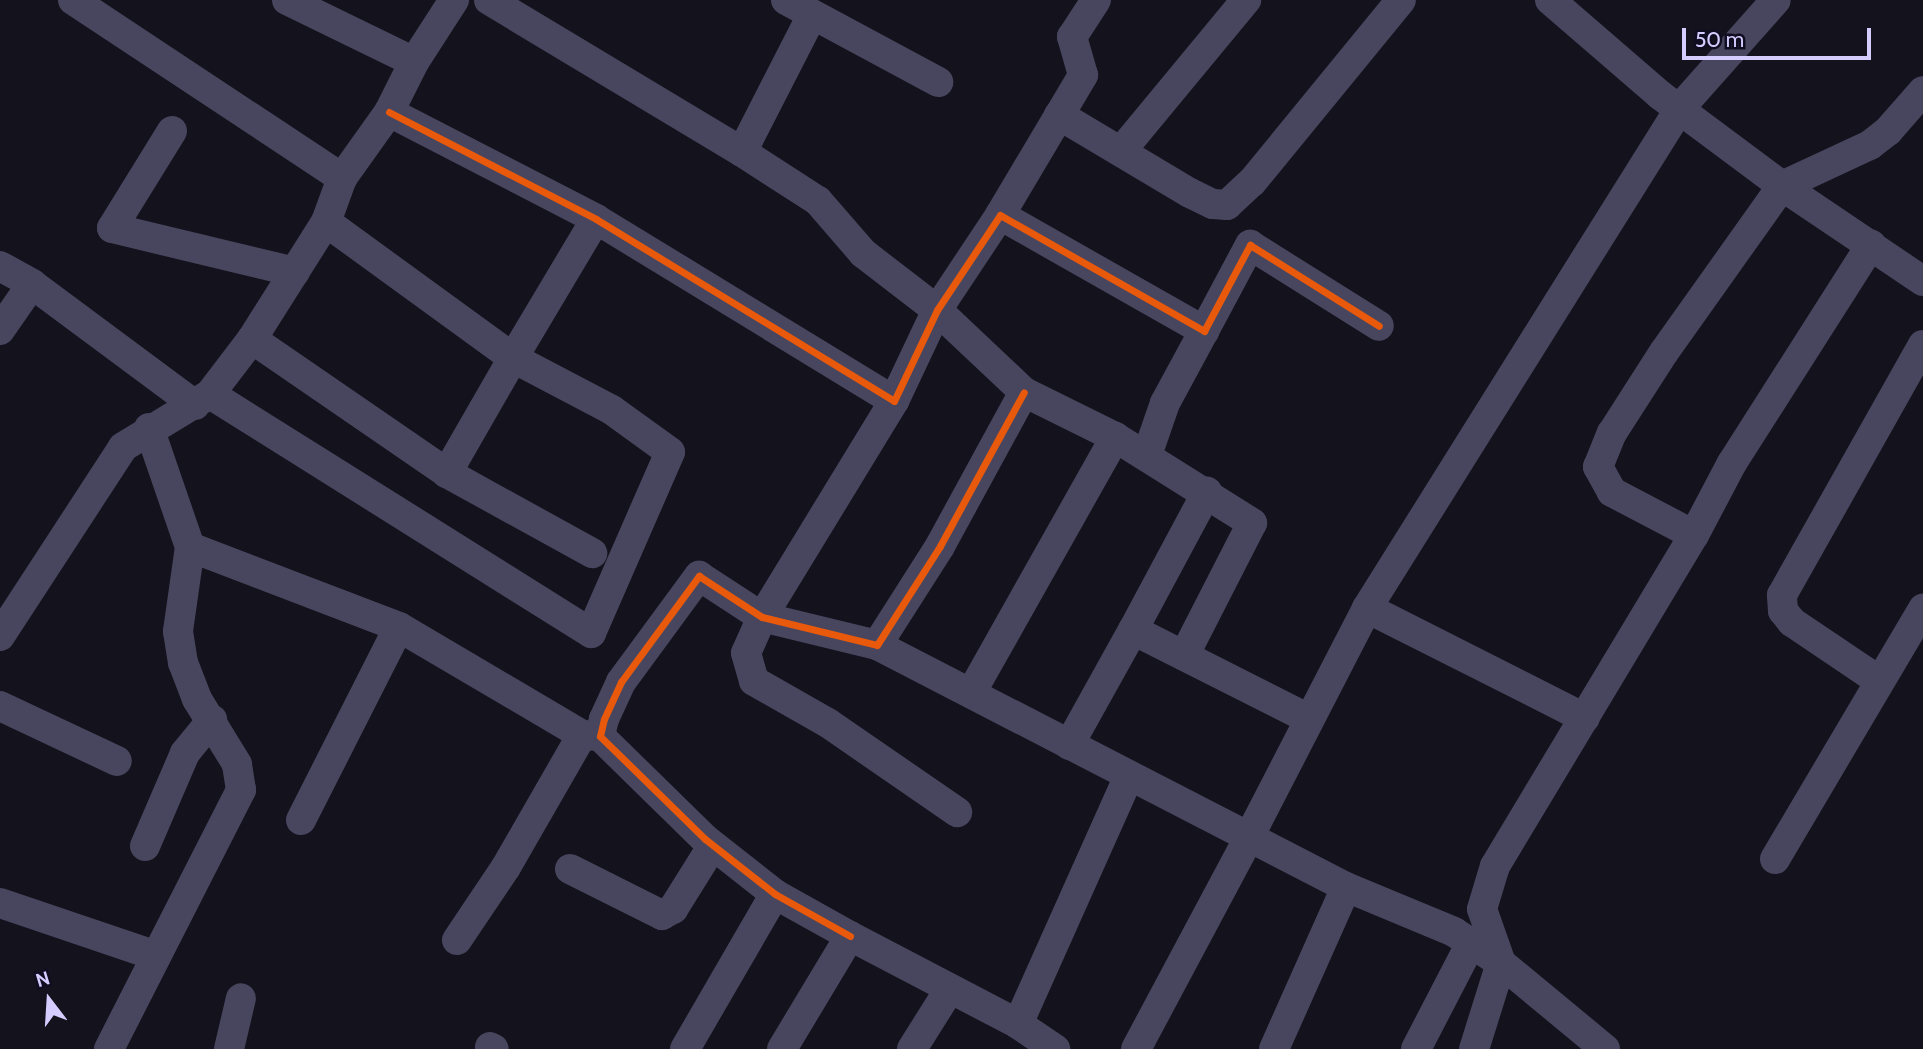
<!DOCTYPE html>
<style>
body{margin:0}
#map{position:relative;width:1923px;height:1049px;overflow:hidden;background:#14121d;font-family:Cabin,sans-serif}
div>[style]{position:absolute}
.minor>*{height:30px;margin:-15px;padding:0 15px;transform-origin:15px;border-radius:15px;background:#48465e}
.cycleway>*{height:7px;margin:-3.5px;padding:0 3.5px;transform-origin:3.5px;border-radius:3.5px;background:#e8590c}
span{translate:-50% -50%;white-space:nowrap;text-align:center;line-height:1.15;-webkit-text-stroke:5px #110d21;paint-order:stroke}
.north{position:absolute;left:14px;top:965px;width:70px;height:70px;-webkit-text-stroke:5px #110d21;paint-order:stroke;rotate:343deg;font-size:19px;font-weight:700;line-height:28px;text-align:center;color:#d5cdff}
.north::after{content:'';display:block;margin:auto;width:24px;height:32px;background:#d5cdff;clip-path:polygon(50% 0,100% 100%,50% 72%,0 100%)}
.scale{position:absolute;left:1682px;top:28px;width:189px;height:32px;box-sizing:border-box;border:4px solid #d5cdff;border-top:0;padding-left:9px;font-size:21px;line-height:24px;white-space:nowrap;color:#d5cdff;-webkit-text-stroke:5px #110d21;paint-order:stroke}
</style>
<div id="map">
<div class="minor">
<div style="left:73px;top:0;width:323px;rotate:33.5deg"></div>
<div style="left:287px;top:0;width:141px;rotate:26deg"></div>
<div style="left:489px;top:0;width:295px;rotate:31deg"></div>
<div style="left:742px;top:152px;width:154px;rotate:-62.9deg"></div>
<div style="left:786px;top:0;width:173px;rotate:28.3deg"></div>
<div style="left:1550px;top:0;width:145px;rotate:40.8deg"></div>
<div style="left:1660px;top:95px;width:152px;rotate:36.7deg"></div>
<div style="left:1782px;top:186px;width:170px;rotate:34deg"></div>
<div style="left:389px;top:112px;width:233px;rotate:27.3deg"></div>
<div style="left:596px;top:219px;width:349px;rotate:31.4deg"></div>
<div style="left:894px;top:401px;width:101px;rotate:-64.7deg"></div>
<div style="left:937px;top:310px;width:114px;rotate:-56.4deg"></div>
<div style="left:1000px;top:215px;width:235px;rotate:29.6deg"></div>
<div style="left:1204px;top:331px;width:98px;rotate:-61.9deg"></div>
<div style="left:1250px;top:245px;width:152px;rotate:32.1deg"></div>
<div style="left:1059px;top:115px;width:152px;rotate:30.8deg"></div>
<div style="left:1190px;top:193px;width:25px;rotate:26deg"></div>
<div style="left:1213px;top:204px;width:14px;rotate:4deg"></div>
<div style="left:1227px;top:205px;width:34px;rotate:-43deg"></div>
<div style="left:1252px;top:182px;width:235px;rotate:-50.7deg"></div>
<div style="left:172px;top:131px;width:114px;rotate:121.7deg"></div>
<div style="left:112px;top:228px;width:188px;rotate:13.5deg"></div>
<div style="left:1122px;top:150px;width:195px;rotate:-50.4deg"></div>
<div style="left:742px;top:152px;width:90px;rotate:32.8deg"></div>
<div style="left:818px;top:201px;width:69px;rotate:49.1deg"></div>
<div style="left:863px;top:253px;width:93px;rotate:37.6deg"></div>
<div style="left:937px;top:310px;width:120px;rotate:43.3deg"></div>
<div style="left:1024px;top:392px;width:102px;rotate:26.3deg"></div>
<div style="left:1115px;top:437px;width:162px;rotate:32.1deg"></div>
<div style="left:1252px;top:523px;width:149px;rotate:117.1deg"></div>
<div style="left:1000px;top:215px;width:163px;rotate:-59.3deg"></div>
<div style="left:1083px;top:75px;width:40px;rotate:-106deg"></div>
<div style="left:1072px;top:37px;width:44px;rotate:-57deg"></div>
<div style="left:326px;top:222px;width:231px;rotate:36deg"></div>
<div style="left:513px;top:358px;width:162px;rotate:-59.2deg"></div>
<div style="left:0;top:266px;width:37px;rotate:29deg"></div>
<div style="left:32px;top:284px;width:203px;rotate:36.6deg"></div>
<div style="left:0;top:330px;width:56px;rotate:-55.2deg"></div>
<div style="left:252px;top:339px;width:237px;rotate:34.5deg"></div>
<div style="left:447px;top:473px;width:166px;rotate:28.9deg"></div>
<div style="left:210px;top:394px;width:450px;rotate:32.1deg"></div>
<div style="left:591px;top:633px;width:197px;rotate:-66.4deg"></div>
<div style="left:670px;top:452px;width:72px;rotate:-144.1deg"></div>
<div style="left:612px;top:410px;width:112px;rotate:-152.3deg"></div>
<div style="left:513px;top:358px;width:133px;rotate:119.9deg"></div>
<div style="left:894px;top:401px;width:253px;rotate:121.4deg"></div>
<div style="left:762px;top:617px;width:39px;rotate:114deg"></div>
<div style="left:746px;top:653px;width:29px;rotate:74deg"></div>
<div style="left:754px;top:681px;width:85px;rotate:29.6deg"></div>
<div style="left:828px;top:723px;width:157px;rotate:34.6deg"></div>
<div style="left:149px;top:428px;width:126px;rotate:71deg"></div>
<div style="left:190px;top:547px;width:224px;rotate:20.9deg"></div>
<div style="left:399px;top:627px;width:212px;rotate:30.5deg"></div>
<div style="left:582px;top:735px;width:18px;rotate:3deg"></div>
<div style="left:1147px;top:455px;width:55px;rotate:-70.9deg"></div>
<div style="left:1165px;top:403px;width:82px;rotate:-61.6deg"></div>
<div style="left:1694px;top:535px;width:93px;rotate:-152.3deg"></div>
<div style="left:1612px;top:492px;width:29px;rotate:-119deg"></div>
<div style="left:1598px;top:467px;width:37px;rotate:-68deg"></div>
<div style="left:1612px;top:433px;width:96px;rotate:-57.3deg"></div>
<div style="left:1664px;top:352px;width:204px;rotate:-54.6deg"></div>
<div style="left:1782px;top:186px;width:97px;rotate:-25deg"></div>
<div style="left:1870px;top:145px;width:23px;rotate:-38deg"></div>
<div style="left:1888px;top:131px;width:53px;rotate:-48.8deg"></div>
<div style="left:1367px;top:608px;width:590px;rotate:-57.95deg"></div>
<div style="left:1680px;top:108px;width:144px;rotate:-48.4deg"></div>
<div style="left:1133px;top:630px;width:157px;rotate:-61.8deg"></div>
<div style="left:0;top:636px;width:225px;rotate:-56.9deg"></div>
<div style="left:123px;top:447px;width:102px;rotate:-31.3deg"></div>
<div style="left:210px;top:394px;width:69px;rotate:-52.6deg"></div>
<div style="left:252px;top:339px;width:138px;rotate:-57.7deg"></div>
<div style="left:326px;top:222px;width:47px;rotate:-70deg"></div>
<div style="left:342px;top:178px;width:81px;rotate:-54.5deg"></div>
<div style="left:389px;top:112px;width:56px;rotate:-63.4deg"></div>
<div style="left:414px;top:62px;width:74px;rotate:-57.2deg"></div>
<div style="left:877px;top:645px;width:419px;rotate:27.3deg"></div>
<div style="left:1249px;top:837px;width:258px;rotate:-62.7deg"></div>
<div style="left:1367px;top:608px;width:244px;rotate:26.8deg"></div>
<div style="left:1878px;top:680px;width:104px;rotate:-146deg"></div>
<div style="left:1792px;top:622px;width:14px;rotate:-129deg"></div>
<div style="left:1783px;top:611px;width:16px;rotate:-94deg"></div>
<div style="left:1782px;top:595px;width:287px;rotate:-60.6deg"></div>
<div style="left:971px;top:693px;width:294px;rotate:-60.6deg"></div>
<div style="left:0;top:706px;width:129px;rotate:25.2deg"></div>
<div style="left:1069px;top:745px;width:132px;rotate:-60.9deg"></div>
<div style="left:1133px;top:630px;width:197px;rotate:26.8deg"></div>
<div style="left:301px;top:820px;width:216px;rotate:-63.1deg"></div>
<div style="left:145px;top:846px;width:101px;rotate:-66.7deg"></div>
<div style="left:185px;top:753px;width:43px;rotate:-50.7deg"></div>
<div style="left:1775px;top:859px;width:291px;rotate:-59.4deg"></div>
<div style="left:570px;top:869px;width:103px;rotate:26.6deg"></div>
<div style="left:662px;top:915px;width:13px;rotate:-29deg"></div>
<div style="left:673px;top:909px;width:75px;rotate:-58deg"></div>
<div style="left:0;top:903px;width:163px;rotate:18.7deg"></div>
<div style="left:850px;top:936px;width:86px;rotate:-150.8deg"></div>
<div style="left:775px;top:894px;width:89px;rotate:-141.8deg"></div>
<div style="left:705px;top:839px;width:147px;rotate:-135.6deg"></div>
<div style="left:600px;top:736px;width:17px;rotate:-77deg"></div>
<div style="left:604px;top:719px;width:41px;rotate:-65.3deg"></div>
<div style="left:621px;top:682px;width:132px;rotate:-53.7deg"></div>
<div style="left:699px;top:576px;width:75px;rotate:33.1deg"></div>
<div style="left:762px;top:617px;width:118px;rotate:13.7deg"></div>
<div style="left:877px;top:645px;width:117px;rotate:-57.5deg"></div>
<div style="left:940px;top:546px;width:175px;rotate:-61.4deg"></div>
<div style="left:457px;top:940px;width:88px;rotate:-56.1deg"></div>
<div style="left:506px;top:867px;width:152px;rotate:-60.1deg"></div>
<div style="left:1018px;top:1024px;width:272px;rotate:-65.9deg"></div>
<div style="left:490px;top:1047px;width:4px;rotate:27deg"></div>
<div style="left:109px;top:1049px;width:291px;rotate:-63deg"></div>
<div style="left:241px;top:790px;width:26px;rotate:-99deg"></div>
<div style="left:237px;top:764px;width:76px;rotate:-121.6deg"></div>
<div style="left:197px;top:699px;width:39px;rotate:-111deg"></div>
<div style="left:183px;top:663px;width:32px;rotate:-99deg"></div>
<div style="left:178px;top:631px;width:85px;rotate:-81.9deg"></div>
<div style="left:229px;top:1049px;width:52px;rotate:-76.8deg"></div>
<div style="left:685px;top:1049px;width:179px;rotate:-59.9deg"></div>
<div style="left:782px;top:1049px;width:132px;rotate:-59deg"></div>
<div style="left:850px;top:936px;width:190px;rotate:27.6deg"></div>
<div style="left:1018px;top:1024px;width:45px;rotate:34deg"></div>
<div style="left:912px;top:1049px;width:70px;rotate:-57.9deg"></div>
<div style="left:1136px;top:1049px;width:240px;rotate:-61.9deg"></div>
<div style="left:1249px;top:837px;width:109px;rotate:27.3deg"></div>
<div style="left:1274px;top:1049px;width:177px;rotate:-66deg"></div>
<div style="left:1346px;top:887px;width:117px;rotate:22.6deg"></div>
<div style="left:1454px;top:932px;width:56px;rotate:33.4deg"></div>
<div style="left:1501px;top:963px;width:90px;rotate:107.4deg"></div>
<div style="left:1416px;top:1049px;width:119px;rotate:-62.6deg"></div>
<div style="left:1605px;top:1049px;width:135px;rotate:-140.4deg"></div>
<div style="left:1501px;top:963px;width:57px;rotate:-109.4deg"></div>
<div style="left:1482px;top:909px;width:45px;rotate:-73.2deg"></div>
<div style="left:1495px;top:866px;width:386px;rotate:-59deg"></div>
<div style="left:1694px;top:535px;width:81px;rotate:-62.2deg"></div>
<div style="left:1732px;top:463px;width:259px;rotate:-57.5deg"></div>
</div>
<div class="cycleway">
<div style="left:389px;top:112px;width:233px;rotate:27.3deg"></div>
<div style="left:596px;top:219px;width:349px;rotate:31.4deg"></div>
<div style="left:894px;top:401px;width:101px;rotate:-64.7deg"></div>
<div style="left:937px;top:310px;width:114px;rotate:-56.4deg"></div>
<div style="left:1000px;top:215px;width:235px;rotate:29.6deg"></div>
<div style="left:1204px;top:331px;width:98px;rotate:-61.9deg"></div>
<div style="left:1250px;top:245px;width:152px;rotate:32.1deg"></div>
<div style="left:850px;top:936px;width:86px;rotate:-150.8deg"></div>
<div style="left:775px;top:894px;width:89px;rotate:-141.8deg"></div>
<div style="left:705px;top:839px;width:147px;rotate:-135.6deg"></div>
<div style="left:600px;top:736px;width:17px;rotate:-77deg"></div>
<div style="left:604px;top:719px;width:41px;rotate:-65.3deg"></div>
<div style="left:621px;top:682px;width:132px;rotate:-53.7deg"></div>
<div style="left:699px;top:576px;width:75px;rotate:33.1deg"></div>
<div style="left:762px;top:617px;width:118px;rotate:13.7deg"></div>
<div style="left:877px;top:645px;width:117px;rotate:-57.5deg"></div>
<div style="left:940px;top:546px;width:175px;rotate:-61.4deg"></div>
</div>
<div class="north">N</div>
<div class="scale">50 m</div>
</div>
